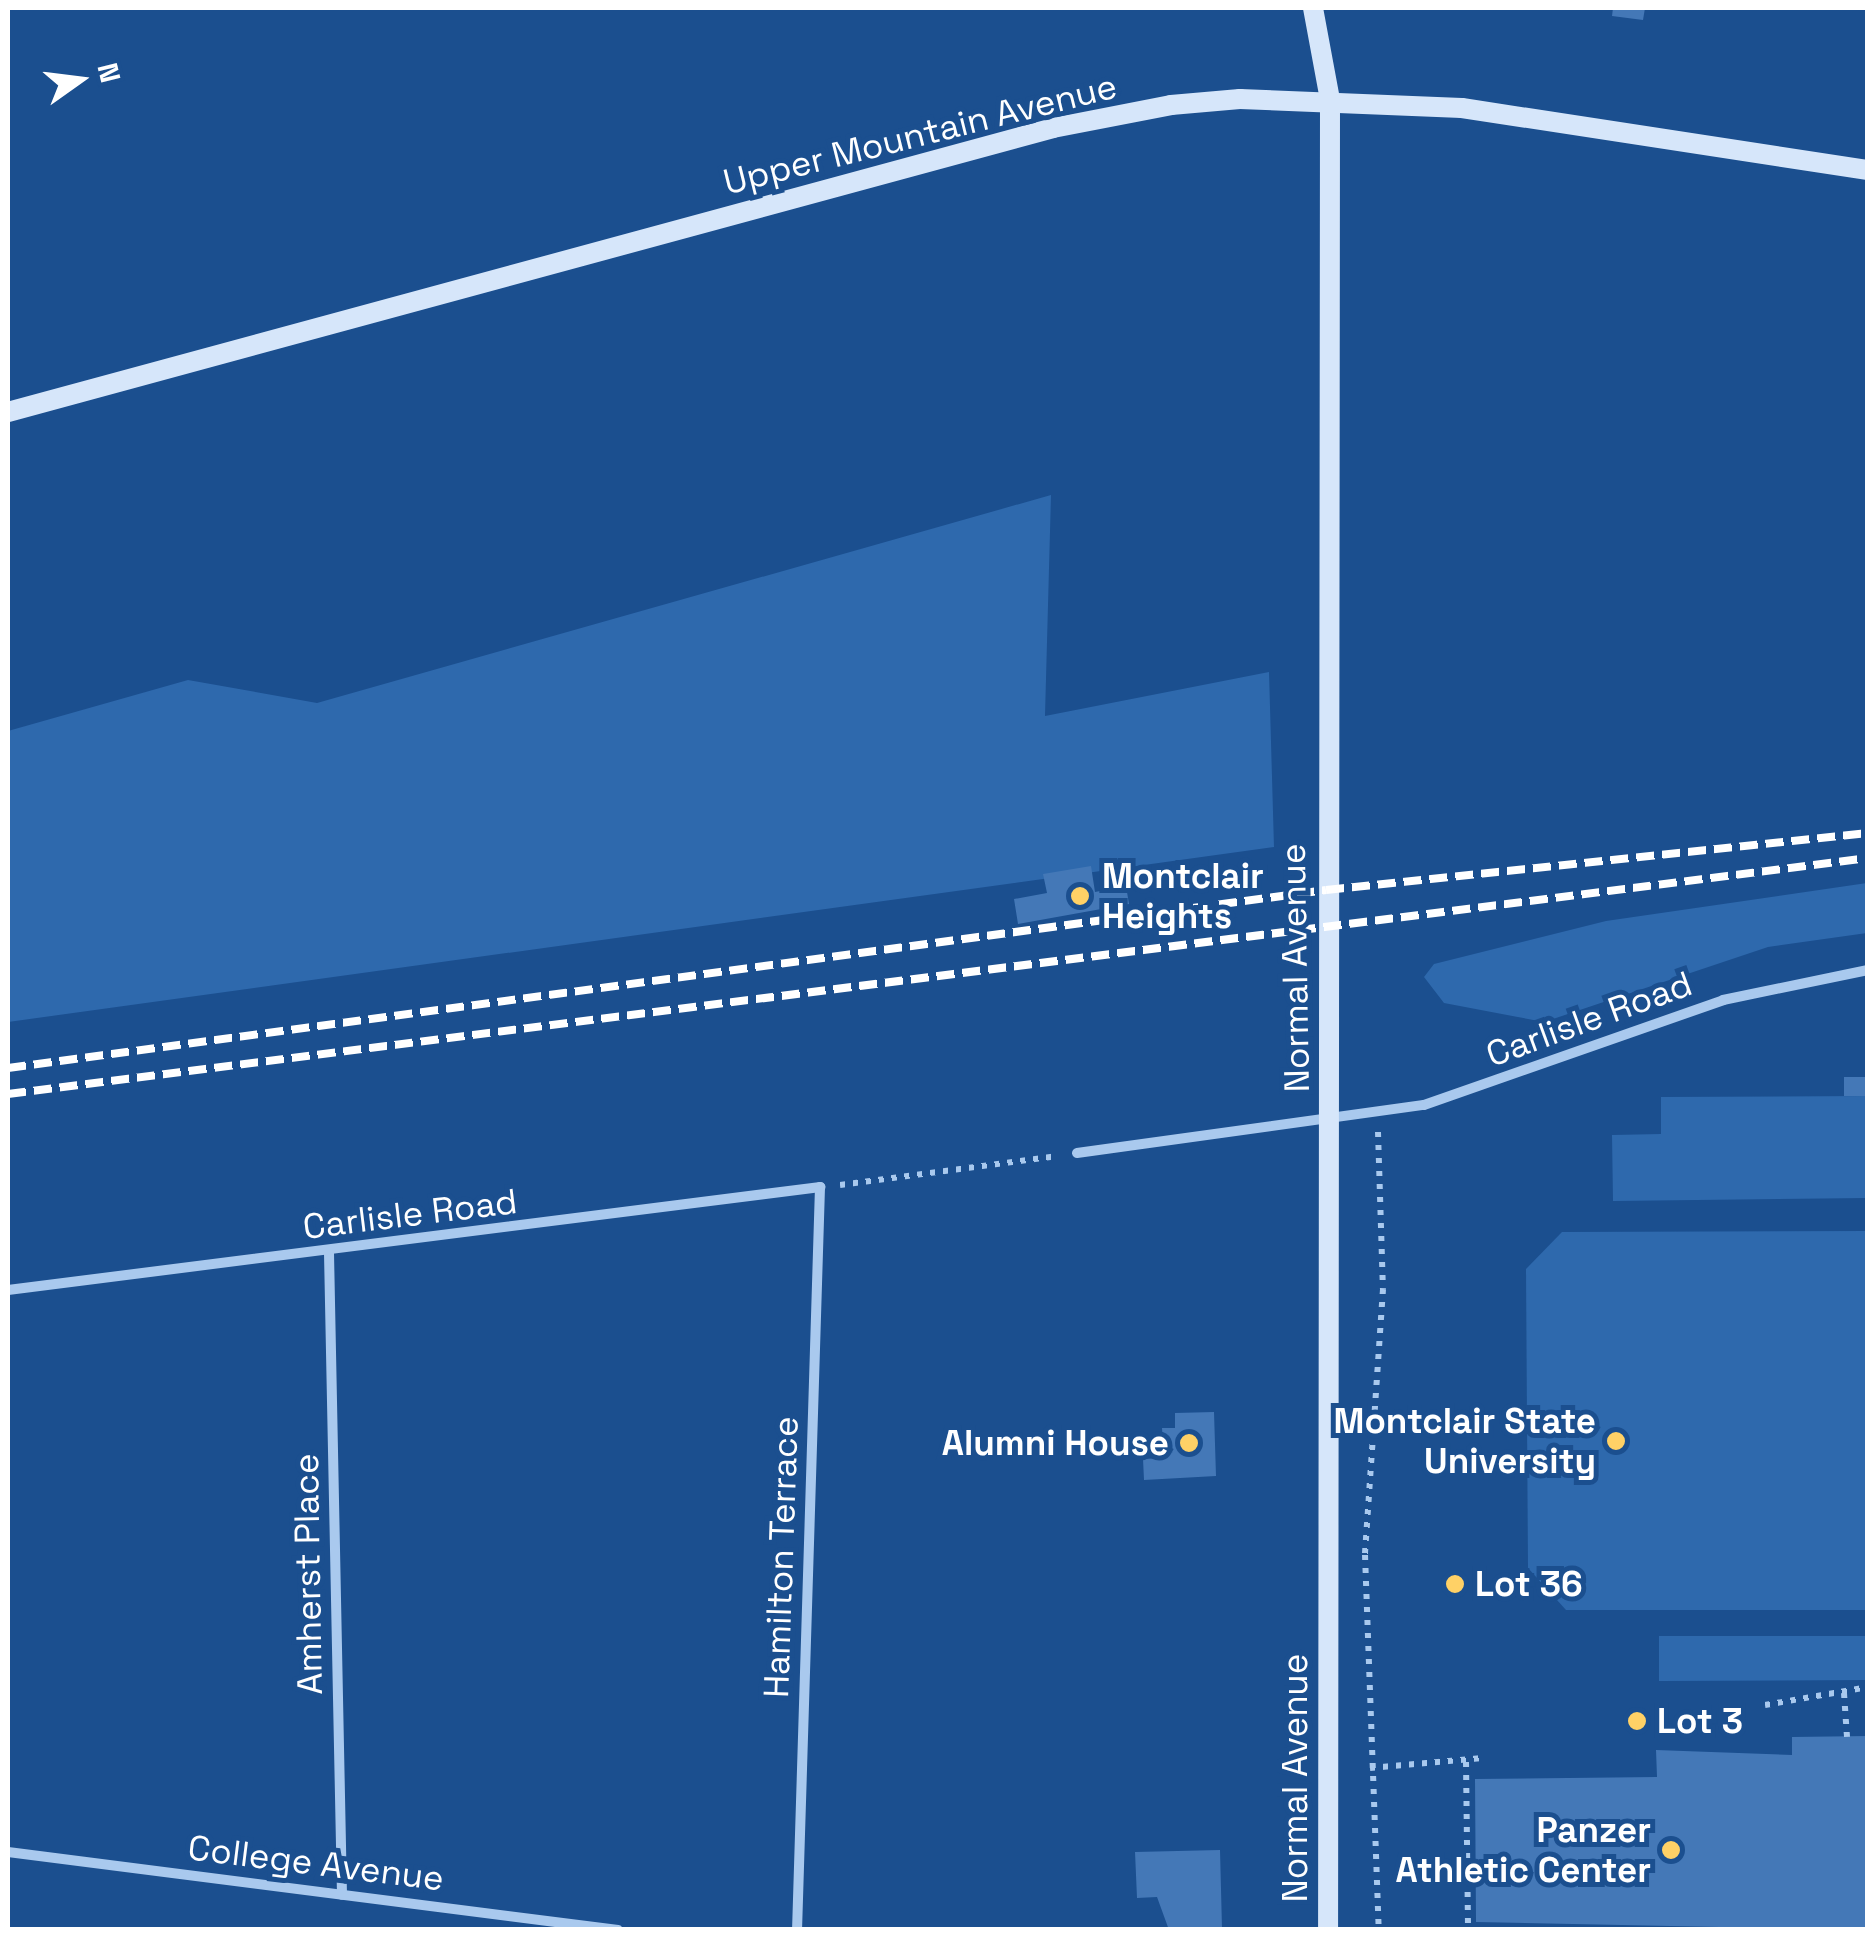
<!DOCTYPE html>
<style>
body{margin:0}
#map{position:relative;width:1875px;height:1937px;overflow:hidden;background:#1b4f8f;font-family:"Space Grotesk",sans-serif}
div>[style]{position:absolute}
.green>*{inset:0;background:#2e69ad}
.building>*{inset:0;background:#4478b7}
.path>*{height:6px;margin-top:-3px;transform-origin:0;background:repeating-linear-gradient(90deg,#a9c9ee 0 5px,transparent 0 13px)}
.street>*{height:10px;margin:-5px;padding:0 5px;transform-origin:5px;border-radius:5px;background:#a9c9ee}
.secondary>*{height:20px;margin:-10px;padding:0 10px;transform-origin:10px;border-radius:10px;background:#d6e6fa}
.rail>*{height:8px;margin-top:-4px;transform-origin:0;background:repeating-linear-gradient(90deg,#fff 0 18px,transparent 0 26px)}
.dots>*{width:28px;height:28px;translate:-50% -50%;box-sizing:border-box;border:5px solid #1b4f8f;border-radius:50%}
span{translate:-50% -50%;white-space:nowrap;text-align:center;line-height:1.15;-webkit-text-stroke:10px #1b4f8f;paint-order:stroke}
.street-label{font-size:35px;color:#fff}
.poi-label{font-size:35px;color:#fff;font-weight:700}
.left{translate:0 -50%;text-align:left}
.right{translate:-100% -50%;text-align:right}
.frame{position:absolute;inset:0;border:10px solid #fff;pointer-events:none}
.north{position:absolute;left:30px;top:30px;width:100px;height:100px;-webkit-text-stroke:8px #1b4f8f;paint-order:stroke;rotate:76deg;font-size:28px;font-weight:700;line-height:40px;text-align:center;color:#fff}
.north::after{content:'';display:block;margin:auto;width:35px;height:45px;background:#fff;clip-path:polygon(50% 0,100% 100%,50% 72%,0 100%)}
</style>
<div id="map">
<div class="green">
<div style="clip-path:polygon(1051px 495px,1045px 716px,1269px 672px,1274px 847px,8px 1022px,8px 731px,188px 680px,317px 703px)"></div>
<div style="clip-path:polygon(1867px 883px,1867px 933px,1768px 947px,1544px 1022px,1444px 1003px,1424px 977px,1434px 964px,1606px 921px)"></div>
<div style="clip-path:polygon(1867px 1096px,1867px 1198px,1613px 1201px,1612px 1135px,1661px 1134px,1661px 1097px)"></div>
<div style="clip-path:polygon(1867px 1231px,1867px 1610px,1566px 1610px,1528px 1568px,1526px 1269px,1562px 1232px)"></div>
<div style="clip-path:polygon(1659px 1636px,1867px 1636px,1867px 1680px,1659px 1681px)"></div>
</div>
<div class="building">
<div style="clip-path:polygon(1613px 8px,1645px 8px,1643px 20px,1612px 16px)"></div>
<div style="clip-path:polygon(1091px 866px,1095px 892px,1126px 886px,1129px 904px,1018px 924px,1014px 899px,1047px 893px,1043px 874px)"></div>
<div style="clip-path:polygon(1844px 1077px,1868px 1077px,1868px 1096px,1844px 1096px)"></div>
<div style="clip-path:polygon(1214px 1412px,1216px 1476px,1144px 1480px,1143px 1459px,1164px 1458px,1162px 1428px,1175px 1428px,1175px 1413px)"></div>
<div style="clip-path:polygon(1868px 1736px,1868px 1930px,1476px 1922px,1475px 1779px,1657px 1777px,1656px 1750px,1792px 1755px,1792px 1737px)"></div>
<div style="clip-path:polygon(1220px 1850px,1222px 1928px,1169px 1930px,1157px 1897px,1137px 1898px,1135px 1852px)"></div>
</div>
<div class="path">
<div style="left:1378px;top:1132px;width:157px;rotate:88.2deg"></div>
<div style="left:1383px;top:1289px;width:267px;rotate:93.9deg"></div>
<div style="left:1365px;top:1555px;width:375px;rotate:87.9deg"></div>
<div style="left:840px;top:1185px;width:218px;rotate:-7.6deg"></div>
<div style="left:1844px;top:1693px;width:44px;rotate:86.1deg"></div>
<div style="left:1765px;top:1705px;width:105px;rotate:-9.9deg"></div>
<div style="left:1466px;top:1762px;width:168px;rotate:89.3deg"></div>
<div style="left:1370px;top:1768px;width:113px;rotate:-5.1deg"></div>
</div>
<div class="street">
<div style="left:1077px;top:1153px;width:350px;rotate:-7.9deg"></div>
<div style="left:1424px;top:1105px;width:317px;rotate:-19.3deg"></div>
<div style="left:1723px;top:1000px;width:148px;rotate:-11.7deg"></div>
<div style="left:329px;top:1253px;width:642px;rotate:88.84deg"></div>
<div style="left:8px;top:1290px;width:819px;rotate:-7.23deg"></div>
<div style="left:820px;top:1187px;width:743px;rotate:91.77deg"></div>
<div style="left:8px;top:1852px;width:615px;rotate:7.29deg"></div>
</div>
<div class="secondary">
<div style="left:1313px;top:8px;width:94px;rotate:79.5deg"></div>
<div style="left:1330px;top:100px;width:1830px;rotate:90.06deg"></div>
<div style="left:8px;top:412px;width:1083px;rotate:-15.2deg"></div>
<div style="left:1053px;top:128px;width:120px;rotate:-11deg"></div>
<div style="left:1171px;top:105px;width:69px;rotate:-5deg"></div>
<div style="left:1240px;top:99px;width:222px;rotate:2.3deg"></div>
<div style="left:1462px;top:108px;width:411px;rotate:8.7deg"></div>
</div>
<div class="rail">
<div style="left:8px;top:1068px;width:1330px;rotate:-7.69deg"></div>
<div style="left:1326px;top:890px;width:545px;rotate:-6deg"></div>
<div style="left:8px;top:1094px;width:1875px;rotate:-7.23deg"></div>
</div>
<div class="dots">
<div style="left:1080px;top:896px;background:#ffd166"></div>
<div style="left:1616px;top:1441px;background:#ffd166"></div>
<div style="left:1189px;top:1443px;background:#ffd166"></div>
<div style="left:1455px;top:1584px;background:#ffd166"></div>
<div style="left:1637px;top:1721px;background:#ffd166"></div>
<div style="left:1671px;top:1850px;background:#ffd166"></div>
</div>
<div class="street-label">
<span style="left:920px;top:134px;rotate:-14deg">Upper Mountain Avenue</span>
<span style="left:1295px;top:968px;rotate:-91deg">Normal Avenue</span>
<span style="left:1589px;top:1019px;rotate:-20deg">Carlisle Road</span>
<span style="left:410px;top:1214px;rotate:-7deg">Carlisle Road</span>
<span style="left:781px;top:1557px;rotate:-88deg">Hamilton Terrace</span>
<span style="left:308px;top:1574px;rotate:-91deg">Amherst Place</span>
<span style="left:1295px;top:1778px;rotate:-90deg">Normal Avenue</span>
<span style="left:316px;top:1863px;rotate:7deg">College Avenue</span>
</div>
<div class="poi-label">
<span class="left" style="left:1102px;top:896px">Montclair<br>Heights</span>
<span class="right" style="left:1596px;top:1441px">Montclair State<br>University</span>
<span class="right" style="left:1169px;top:1443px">Alumni House</span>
<span class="left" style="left:1475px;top:1584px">Lot 36</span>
<span class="left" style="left:1657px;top:1721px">Lot 3</span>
<span class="right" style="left:1651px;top:1850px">Panzer<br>Athletic Center</span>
</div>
<div class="frame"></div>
<div class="north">N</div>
</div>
